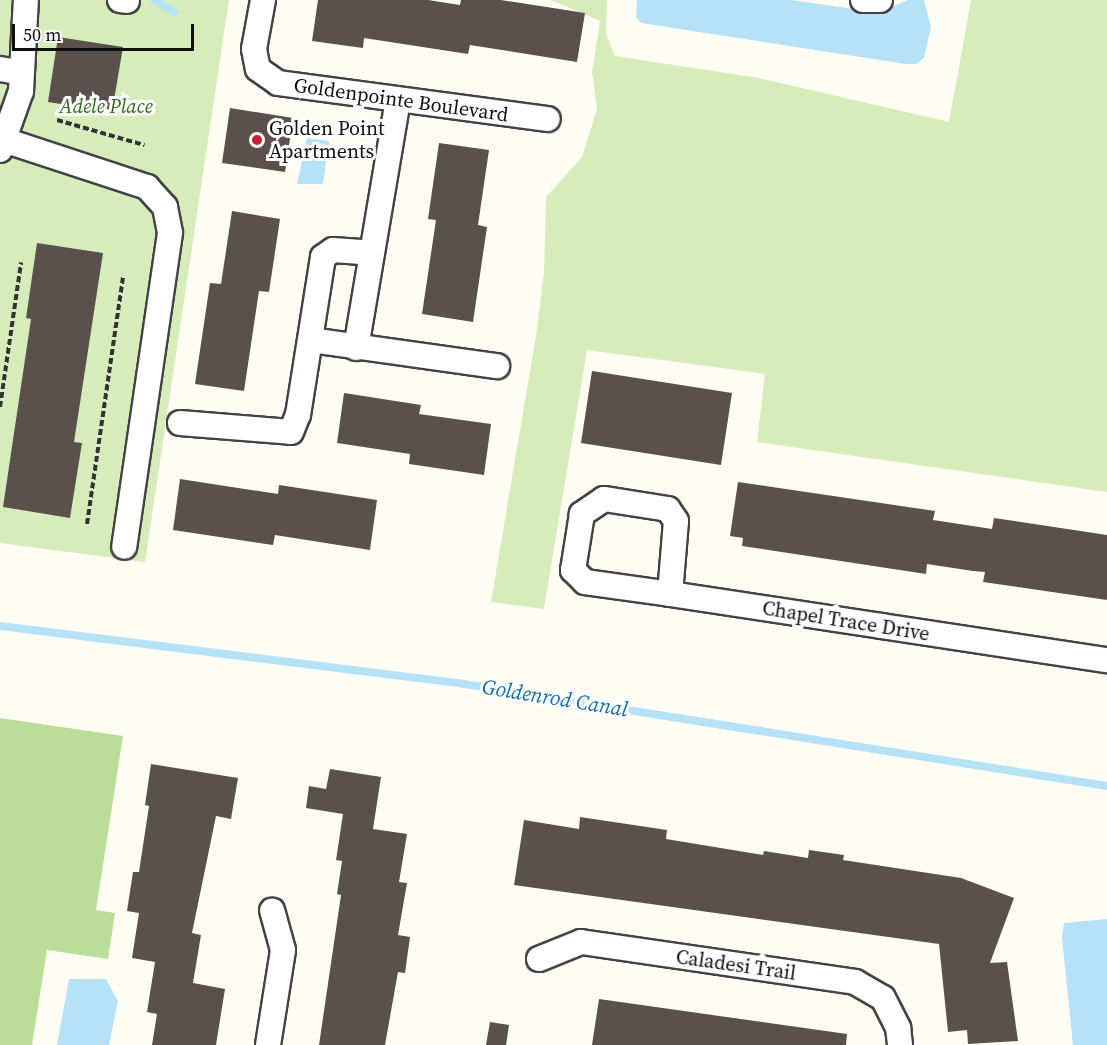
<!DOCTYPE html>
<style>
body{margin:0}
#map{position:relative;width:1107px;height:1045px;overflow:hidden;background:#fffcf4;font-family:"Source Serif 4",serif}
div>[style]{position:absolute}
.green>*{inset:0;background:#d6ecbb}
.forest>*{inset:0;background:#badd99}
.water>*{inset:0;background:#b6e2f8}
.stream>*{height:8px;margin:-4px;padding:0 4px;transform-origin:4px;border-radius:4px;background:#b6e2f8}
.building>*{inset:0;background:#5a514c}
.path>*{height:4px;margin-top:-2px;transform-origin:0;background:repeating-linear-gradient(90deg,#323232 0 6px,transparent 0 9px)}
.roads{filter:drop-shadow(2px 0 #434343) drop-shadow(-2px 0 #434343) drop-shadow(0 2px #434343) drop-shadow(0 -2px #434343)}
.minor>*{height:24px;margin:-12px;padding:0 12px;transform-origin:12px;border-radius:12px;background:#fff}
.dots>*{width:16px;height:16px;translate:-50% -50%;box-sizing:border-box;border:3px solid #fff;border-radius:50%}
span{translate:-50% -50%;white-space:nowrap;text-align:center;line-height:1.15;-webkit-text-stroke:6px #fff;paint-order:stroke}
.street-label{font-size:20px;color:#101010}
.park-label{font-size:20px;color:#306c1d;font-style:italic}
.poi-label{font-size:20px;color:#101010}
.left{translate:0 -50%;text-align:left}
.water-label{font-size:21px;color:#146ca8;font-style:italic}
.scale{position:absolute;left:12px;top:24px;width:182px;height:27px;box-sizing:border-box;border:3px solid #101010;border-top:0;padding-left:8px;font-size:18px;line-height:21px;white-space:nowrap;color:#101010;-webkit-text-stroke:4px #fff;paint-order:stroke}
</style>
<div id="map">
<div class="green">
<div style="clip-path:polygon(0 0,229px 0,145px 562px,0 543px)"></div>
<div style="clip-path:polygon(551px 0,607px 0,606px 34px,615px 56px,759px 78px,949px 122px,971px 0,1107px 0,1107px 492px,757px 442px,765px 374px,587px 350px,544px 609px,491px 602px,536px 335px,544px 273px,546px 197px,582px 157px,597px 109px,592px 72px,600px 21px)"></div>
</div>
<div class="forest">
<div style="clip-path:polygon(0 718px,123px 736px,96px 910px,115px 913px,108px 959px,47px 950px,32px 1045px,0 1045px)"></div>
</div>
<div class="water">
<div style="clip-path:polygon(637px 0,791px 0,868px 11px,883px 11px,907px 0,924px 0,931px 27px,924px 58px,916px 64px,905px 64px,641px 23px,636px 17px)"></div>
<div style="clip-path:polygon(307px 138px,329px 141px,323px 184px,297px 184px)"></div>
<div style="clip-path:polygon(1107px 919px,1107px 1045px,1073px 1045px,1062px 938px,1064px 923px)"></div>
<div style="clip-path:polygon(69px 979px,106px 979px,118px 1001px,109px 1045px,57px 1045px)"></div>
</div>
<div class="stream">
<div style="left:154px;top:0;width:23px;rotate:31deg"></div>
<div style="left:0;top:626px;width:462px;rotate:7.1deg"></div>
<div style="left:458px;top:683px;width:657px;rotate:9.02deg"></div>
</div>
<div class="building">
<div style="clip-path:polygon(318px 0,428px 0,460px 5px,461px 0,501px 0,585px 13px,577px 62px,470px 45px,468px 54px,364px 38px,363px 48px,312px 41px)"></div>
<div style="clip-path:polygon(58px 37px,123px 47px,112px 112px,48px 102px)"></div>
<div style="clip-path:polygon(230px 108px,293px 118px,285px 172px,222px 163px)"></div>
<div style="clip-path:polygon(439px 143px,489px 150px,478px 225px,487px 227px,473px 322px,422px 314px,436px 220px,428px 219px)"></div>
<div style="clip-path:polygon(232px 211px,280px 219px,269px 292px,259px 291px,244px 391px,195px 384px,210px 283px,221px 284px)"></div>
<div style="clip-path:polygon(37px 243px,103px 253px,74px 442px,82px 443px,70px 518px,3px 507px,31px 319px,26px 318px)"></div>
<div style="clip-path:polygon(592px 371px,732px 393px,721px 465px,581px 443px)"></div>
<div style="clip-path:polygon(344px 393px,421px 405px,419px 414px,491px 424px,484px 475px,409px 464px,410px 454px,337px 443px)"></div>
<div style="clip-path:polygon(180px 479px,278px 494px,279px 485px,377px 500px,370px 550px,275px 535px,273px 545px,173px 530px)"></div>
<div style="clip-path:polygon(738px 482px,935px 511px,933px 520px,979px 527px,992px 529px,994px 518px,1107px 535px,1107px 600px,983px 582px,985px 572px,973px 571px,927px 564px,926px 574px,742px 546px,743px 538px,730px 536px)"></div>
<div style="clip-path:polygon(151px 764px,238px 778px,231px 819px,216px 816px,192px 933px,201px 935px,193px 983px,225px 989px,216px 1045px,152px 1045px,157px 1014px,147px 1012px,155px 962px,132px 958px,139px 913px,127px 911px,133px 872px,139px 872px,149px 806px,145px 805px)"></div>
<div style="clip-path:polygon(330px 769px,381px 777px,373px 829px,407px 834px,399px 882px,407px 883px,398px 935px,410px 937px,405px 973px,398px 972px,385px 1045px,319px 1045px,341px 895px,337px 894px,342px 861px,336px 860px,343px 814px,306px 808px,309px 786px,326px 789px)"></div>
<div style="clip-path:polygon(580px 817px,667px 830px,666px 839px,763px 855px,764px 851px,808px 858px,809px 850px,844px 855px,843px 860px,961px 878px,1014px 898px,990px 963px,1007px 962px,1018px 1041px,968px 1044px,967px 1030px,948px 1032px,939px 944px,514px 885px,524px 820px,579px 829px)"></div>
<div style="clip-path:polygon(599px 999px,847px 1034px,846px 1045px,592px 1045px)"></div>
<div style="clip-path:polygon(490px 1022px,509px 1025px,506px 1045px,486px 1045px)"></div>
</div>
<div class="path">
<div style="left:57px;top:120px;width:91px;rotate:16deg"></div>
<div style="left:0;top:407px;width:146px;rotate:-81.7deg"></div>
<div style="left:87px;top:524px;width:250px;rotate:-81.7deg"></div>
</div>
<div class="roads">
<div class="minor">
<div style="left:120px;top:0;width:7px;rotate:8deg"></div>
<div style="left:263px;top:0;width:50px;rotate:100.4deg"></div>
<div style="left:254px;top:49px;width:20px;rotate:79deg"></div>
<div style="left:258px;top:69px;width:24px;rotate:35deg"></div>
<div style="left:278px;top:83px;width:272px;rotate:7.6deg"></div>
<div style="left:863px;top:0;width:17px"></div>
<div style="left:0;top:69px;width:22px;rotate:10deg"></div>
<div style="left:4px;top:140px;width:151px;rotate:18.2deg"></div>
<div style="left:147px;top:187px;width:27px;rotate:48deg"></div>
<div style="left:165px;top:207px;width:26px;rotate:79deg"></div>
<div style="left:170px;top:233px;width:317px;rotate:98.3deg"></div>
<div style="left:0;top:150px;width:63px;rotate:-70.4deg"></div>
<div style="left:21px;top:91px;width:91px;rotate:-86.9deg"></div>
<div style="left:311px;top:340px;width:188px;rotate:8deg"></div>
<div style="left:356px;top:348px;width:252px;rotate:-80.4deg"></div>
<div style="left:180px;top:423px;width:111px;rotate:4.6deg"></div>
<div style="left:291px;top:432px;width:18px;rotate:-68deg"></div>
<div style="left:298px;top:415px;width:160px;rotate:-81deg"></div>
<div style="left:323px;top:257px;width:12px;rotate:-35deg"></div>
<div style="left:333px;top:250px;width:39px;rotate:4deg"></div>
<div style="left:670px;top:594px;width:73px;rotate:-85.3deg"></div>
<div style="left:676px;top:521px;width:14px;rotate:-124deg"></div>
<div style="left:668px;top:509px;width:65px;rotate:-171.1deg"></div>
<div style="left:604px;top:499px;width:27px;rotate:146deg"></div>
<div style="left:582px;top:514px;width:57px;rotate:99.1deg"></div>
<div style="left:573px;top:570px;width:17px;rotate:45deg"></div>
<div style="left:585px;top:582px;width:86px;rotate:8deg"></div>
<div style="left:670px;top:594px;width:213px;rotate:8.6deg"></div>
<div style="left:881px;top:626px;width:229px;rotate:8.6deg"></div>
<div style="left:539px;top:959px;width:45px;rotate:-22deg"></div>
<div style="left:581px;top:942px;width:277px;rotate:8.3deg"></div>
<div style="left:855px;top:982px;width:32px;rotate:30deg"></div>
<div style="left:883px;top:998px;width:34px;rotate:63deg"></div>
<div style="left:898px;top:1028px;width:17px;rotate:83deg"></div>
<div style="left:268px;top:1045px;width:96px;rotate:-81deg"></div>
<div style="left:283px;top:950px;width:41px;rotate:-105.4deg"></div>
</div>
</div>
<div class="dots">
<div style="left:257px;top:140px;background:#c6222f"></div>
</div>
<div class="street-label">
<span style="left:401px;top:100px;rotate:8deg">Goldenpointe Boulevard</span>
<span style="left:846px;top:621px;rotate:9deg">Chapel Trace Drive</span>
<span style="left:736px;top:965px;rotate:8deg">Caladesi Trail</span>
</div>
<div class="park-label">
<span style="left:106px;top:106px">Adele Place</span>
</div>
<div class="poi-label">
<span class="left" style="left:269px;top:140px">Golden Point<br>Apartments</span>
</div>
<div class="water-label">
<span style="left:555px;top:698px;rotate:9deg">Goldenrod Canal</span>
</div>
<div class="scale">50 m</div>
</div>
